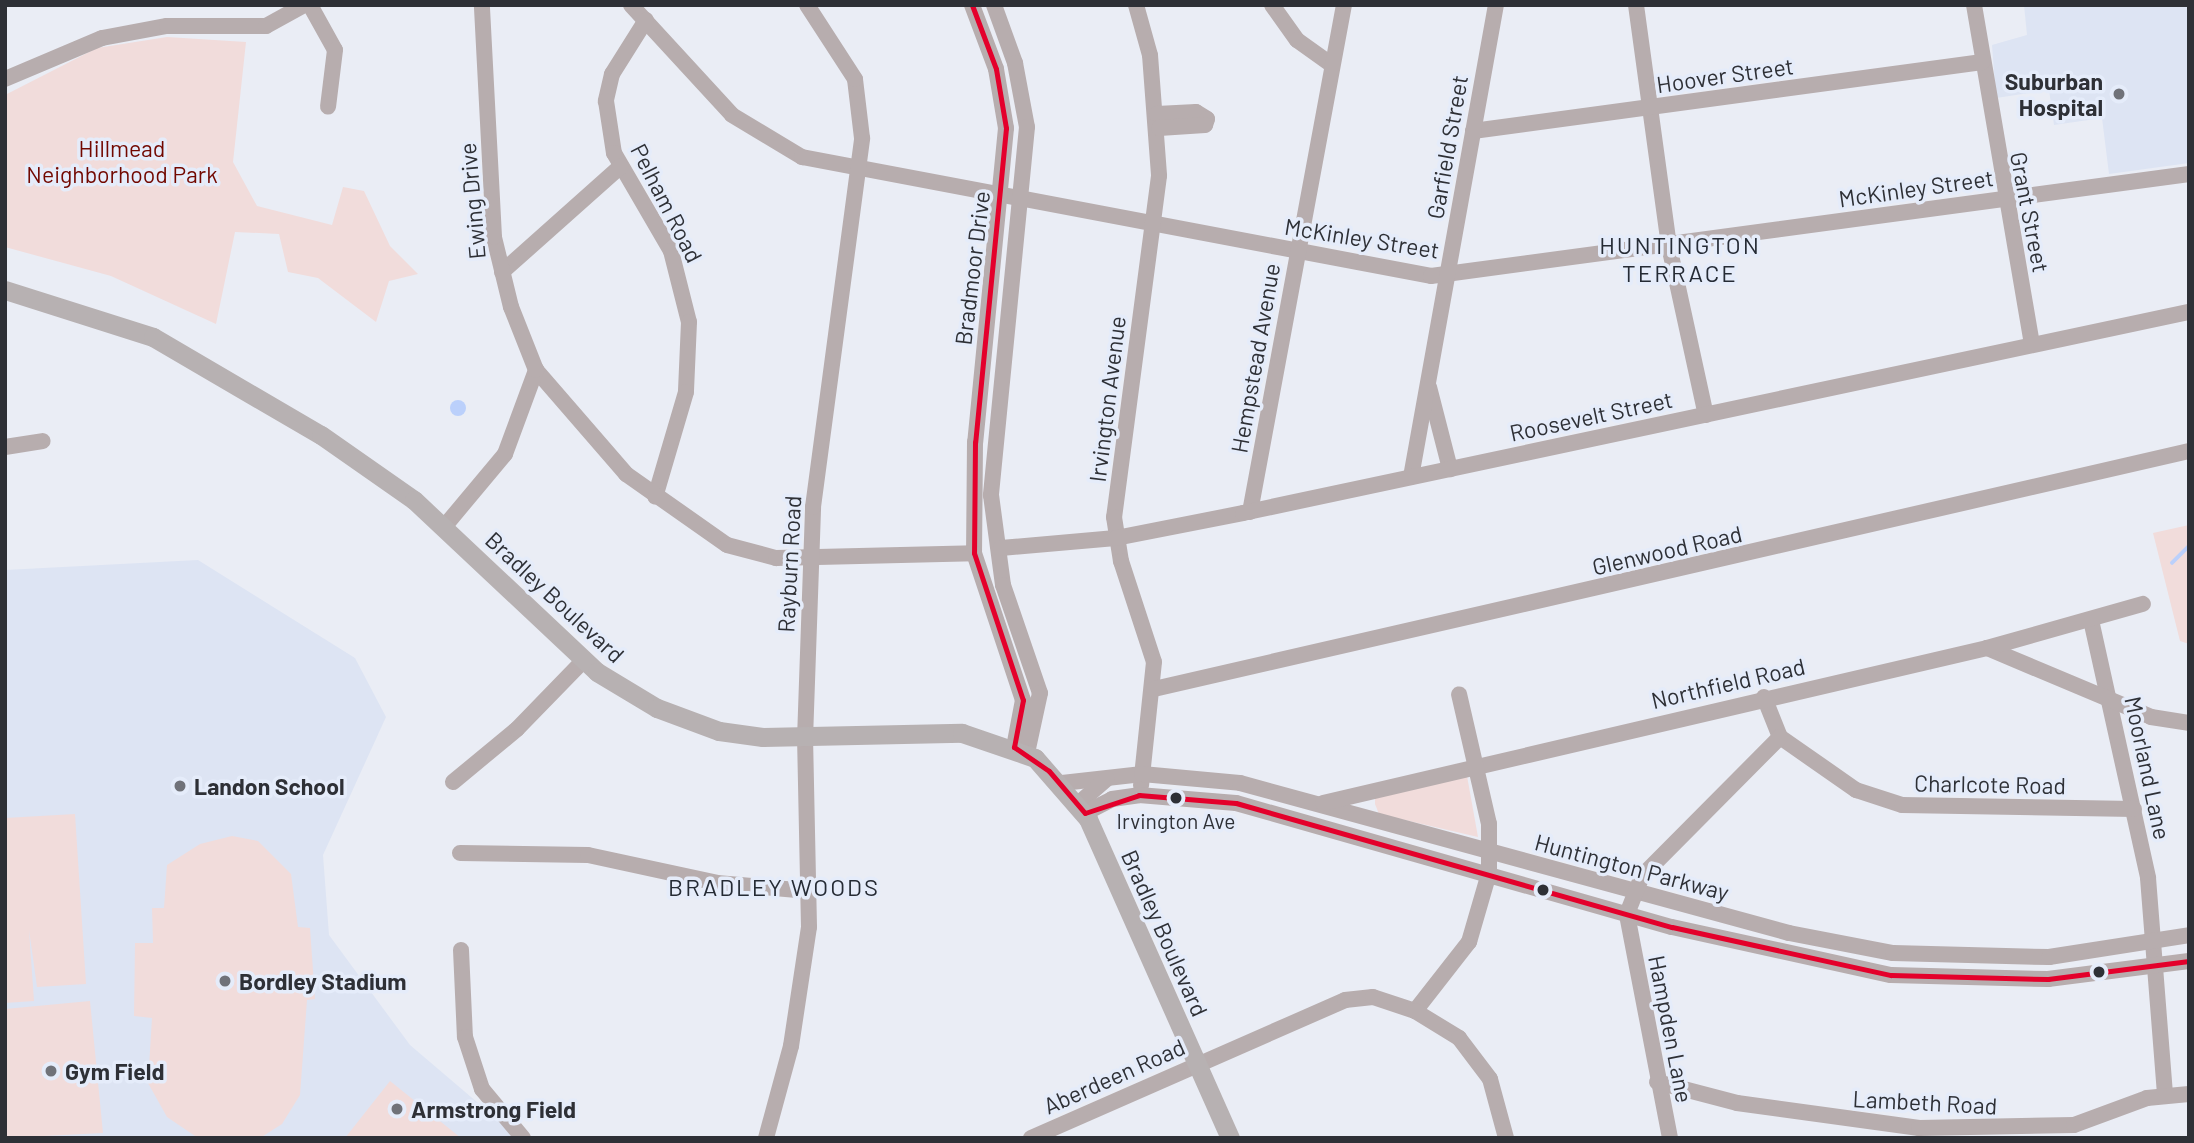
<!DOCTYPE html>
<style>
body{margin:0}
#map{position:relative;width:2194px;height:1143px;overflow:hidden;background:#eaedf5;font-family:Barlow,sans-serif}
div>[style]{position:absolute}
.built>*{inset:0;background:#dde4f3}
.green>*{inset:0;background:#f1dcdb}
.water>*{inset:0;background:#bbd0fb}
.round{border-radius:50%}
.stream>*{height:3.5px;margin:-1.75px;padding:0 1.75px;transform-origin:1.75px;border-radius:1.75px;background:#bbd0fb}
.minor>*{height:16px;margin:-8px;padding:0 8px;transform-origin:8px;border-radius:8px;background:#b7adae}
.major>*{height:19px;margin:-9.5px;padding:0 9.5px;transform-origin:9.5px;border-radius:9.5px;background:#b7b1b2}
.bus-1>*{height:5px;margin:-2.5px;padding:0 2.5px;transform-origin:2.5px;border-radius:2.5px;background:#e4002b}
.dots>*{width:19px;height:19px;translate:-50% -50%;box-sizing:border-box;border:4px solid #e5ecfa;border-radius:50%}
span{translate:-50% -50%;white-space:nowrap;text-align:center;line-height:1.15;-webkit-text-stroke:7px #e5ecfa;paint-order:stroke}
.bus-label{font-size:21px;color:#2e3036}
.street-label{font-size:23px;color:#2e3036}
.poi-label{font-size:23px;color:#2e3036;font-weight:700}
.right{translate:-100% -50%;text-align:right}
.left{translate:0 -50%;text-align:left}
.park-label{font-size:23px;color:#720800}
.neighbourhood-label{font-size:24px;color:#252b35;letter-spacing:2px}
.frame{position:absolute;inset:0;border:7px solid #2e3036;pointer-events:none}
</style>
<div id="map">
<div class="built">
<div style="clip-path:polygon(2024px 5px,2189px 5px,2189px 163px,2109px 174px,2102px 118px,2054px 125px,2049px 90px,1996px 98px,1992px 45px,2027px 35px)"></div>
<div style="clip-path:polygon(198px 560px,355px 658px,386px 717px,323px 855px,329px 935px,410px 1045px,519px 1138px,5px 1138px,5px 570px)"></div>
</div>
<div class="green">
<div style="clip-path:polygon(167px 37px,246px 42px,233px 162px,257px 206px,332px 225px,343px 187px,364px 191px,390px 246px,418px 274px,389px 281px,376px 322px,318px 278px,288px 272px,279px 234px,235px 232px,216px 324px,111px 276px,5px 247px,5px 95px,97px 48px)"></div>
<div style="clip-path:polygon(2189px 525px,2189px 644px,2180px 641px,2153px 533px)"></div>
<div style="clip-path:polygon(1467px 776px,1478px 837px,1379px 814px,1375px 804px,1375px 796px)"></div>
<div style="clip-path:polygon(75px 814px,86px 984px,37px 987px,29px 930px,34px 1001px,5px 1003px,5px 818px)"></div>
<div style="clip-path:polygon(232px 836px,258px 841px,291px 874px,298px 927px,310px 928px,315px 999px,307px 1000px,300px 1095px,282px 1124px,260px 1138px,198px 1138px,167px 1117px,148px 1083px,152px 1018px,134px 1016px,135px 943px,153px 943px,152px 908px,164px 908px,167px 865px,200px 844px)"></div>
<div style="clip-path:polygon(90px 1001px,103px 1133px,5px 1138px,5px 1009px)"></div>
<div style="clip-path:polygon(390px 1081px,461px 1138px,345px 1138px)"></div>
</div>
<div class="water">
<div class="round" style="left:450px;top:400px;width:16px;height:16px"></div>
</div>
<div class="stream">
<div style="left:2172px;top:563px;width:24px;rotate:-45deg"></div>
</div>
<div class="minor">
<div style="left:310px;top:5px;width:51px;rotate:60.9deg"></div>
<div style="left:335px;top:50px;width:57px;rotate:97deg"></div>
<div style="left:631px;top:5px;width:149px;rotate:47.4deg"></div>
<div style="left:732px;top:115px;width:82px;rotate:31deg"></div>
<div style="left:802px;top:157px;width:640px;rotate:10.71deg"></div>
<div style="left:1431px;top:276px;width:765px;rotate:-7.66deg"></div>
<div style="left:972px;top:5px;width:68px;rotate:69.4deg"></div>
<div style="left:996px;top:69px;width:60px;rotate:80.4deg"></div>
<div style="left:1006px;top:128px;width:316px;rotate:95.6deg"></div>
<div style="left:975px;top:442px;width:111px;rotate:90.5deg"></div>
<div style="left:974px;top:553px;width:155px;rotate:71.6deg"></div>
<div style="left:1023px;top:700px;width:48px;rotate:100.8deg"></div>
<div style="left:994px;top:5px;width:62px;rotate:70.1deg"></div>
<div style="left:1015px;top:63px;width:65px;rotate:79.4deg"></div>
<div style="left:1027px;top:127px;width:370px;rotate:95.6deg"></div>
<div style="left:991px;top:495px;width:91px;rotate:82.4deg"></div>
<div style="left:1003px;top:585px;width:114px;rotate:71.1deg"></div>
<div style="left:1040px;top:693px;width:61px;rotate:102.2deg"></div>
<div style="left:1136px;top:5px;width:52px;rotate:74.4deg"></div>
<div style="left:1150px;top:55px;width:121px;rotate:85.7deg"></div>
<div style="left:1159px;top:176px;width:344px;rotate:97.5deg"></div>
<div style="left:1114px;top:517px;width:45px;rotate:81deg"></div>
<div style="left:1121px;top:561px;width:106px;rotate:71.9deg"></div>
<div style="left:1154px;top:662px;width:124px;rotate:96deg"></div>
<div style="left:1272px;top:5px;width:43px;rotate:54.5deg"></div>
<div style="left:1297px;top:40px;width:43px;rotate:35.5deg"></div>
<div style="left:1636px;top:5px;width:243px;rotate:82.2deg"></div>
<div style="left:1669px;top:246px;width:173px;rotate:77.7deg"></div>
<div style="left:1974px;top:5px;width:343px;rotate:80.3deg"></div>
<div style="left:646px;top:20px;width:64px;rotate:122.2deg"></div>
<div style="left:612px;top:74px;width:28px;rotate:103deg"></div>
<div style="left:606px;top:101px;width:53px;rotate:81.3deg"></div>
<div style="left:614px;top:153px;width:113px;rotate:59.8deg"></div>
<div style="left:671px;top:251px;width:73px;rotate:75.8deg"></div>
<div style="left:689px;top:322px;width:70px;rotate:92.5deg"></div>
<div style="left:686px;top:392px;width:109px;rotate:106.4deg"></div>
<div style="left:5px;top:79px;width:105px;rotate:-22.9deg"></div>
<div style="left:102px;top:38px;width:66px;rotate:-10.5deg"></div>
<div style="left:167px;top:26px;width:99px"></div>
<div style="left:266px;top:26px;width:43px;rotate:-28.9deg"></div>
<div style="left:1157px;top:114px;width:39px;rotate:-3deg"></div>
<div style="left:1196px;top:112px;width:13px;rotate:32deg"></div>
<div style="left:1207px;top:119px;width:6px;rotate:108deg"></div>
<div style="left:1205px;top:125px;width:46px;rotate:176.3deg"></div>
<div style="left:1473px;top:131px;width:514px;rotate:-7.72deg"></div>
<div style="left:502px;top:272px;width:159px;rotate:-41.7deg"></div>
<div style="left:536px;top:370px;width:138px;rotate:49.1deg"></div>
<div style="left:626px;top:474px;width:123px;rotate:35.1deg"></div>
<div style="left:727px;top:545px;width:51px;rotate:14.9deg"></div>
<div style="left:776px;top:558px;width:198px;rotate:-1.4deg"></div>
<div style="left:1429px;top:387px;width:85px;rotate:75.6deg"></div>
<div style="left:5px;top:447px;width:38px;rotate:-9deg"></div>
<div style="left:1411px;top:477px;width:480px;rotate:-79.8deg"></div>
<div style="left:1250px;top:512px;width:516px;rotate:-79.5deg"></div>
<div style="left:444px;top:527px;width:95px;rotate:-50.1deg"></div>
<div style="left:505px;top:454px;width:90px;rotate:-69.7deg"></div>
<div style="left:536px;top:370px;width:68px;rotate:-111.6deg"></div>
<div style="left:511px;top:307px;width:72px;rotate:-103.7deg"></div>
<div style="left:494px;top:237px;width:232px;rotate:-93deg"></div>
<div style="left:1001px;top:548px;width:115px;rotate:-5deg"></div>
<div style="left:1116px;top:538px;width:129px;rotate:-11.1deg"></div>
<div style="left:1243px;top:513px;width:967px;rotate:-12deg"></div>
<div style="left:2091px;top:620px;width:264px;rotate:77.5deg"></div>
<div style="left:2148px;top:878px;width:217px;rotate:85.5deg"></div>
<div style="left:1987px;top:648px;width:178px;rotate:22.8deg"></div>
<div style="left:2151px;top:717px;width:38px;rotate:9deg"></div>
<div style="left:1154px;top:689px;width:1062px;rotate:-12.95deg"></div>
<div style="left:1764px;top:697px;width:43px;rotate:68.2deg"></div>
<div style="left:1780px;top:737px;width:93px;rotate:34.9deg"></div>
<div style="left:1856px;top:790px;width:48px;rotate:18.1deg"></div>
<div style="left:1902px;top:805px;width:232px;rotate:1deg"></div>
<div style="left:453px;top:782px;width:83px;rotate:-39.6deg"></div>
<div style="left:517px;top:729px;width:96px;rotate:-45.8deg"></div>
<div style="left:1062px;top:783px;width:81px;rotate:-6.4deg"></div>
<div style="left:1142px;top:774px;width:98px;rotate:5.2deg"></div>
<div style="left:1240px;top:783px;width:569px;rotate:15.28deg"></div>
<div style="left:1789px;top:933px;width:106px;rotate:10.9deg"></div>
<div style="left:1893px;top:953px;width:156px;rotate:1.5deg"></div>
<div style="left:2049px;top:957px;width:142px;rotate:-8.9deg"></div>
<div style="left:1079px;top:803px;width:37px;rotate:-41deg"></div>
<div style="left:1323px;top:803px;width:682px;rotate:-13.14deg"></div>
<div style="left:1987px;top:648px;width:162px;rotate:-15.8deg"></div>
<div style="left:1085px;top:813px;width:30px;rotate:-27deg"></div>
<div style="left:1112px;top:799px;width:27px;rotate:-8deg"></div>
<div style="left:1139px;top:795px;width:97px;rotate:4.7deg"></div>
<div style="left:1236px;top:803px;width:453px;rotate:15.9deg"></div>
<div style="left:1672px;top:927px;width:224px;rotate:12.4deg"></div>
<div style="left:1891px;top:975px;width:157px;rotate:1.5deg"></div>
<div style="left:2048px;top:979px;width:142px;rotate:-7.3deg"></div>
<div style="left:460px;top:853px;width:128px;rotate:0.9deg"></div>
<div style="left:588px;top:855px;width:132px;rotate:12.2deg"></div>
<div style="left:717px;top:883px;width:92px;rotate:5deg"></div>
<div style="left:461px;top:950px;width:87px;rotate:87.4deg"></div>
<div style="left:465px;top:1037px;width:55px;rotate:71.9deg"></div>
<div style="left:482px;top:1089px;width:64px;rotate:50.1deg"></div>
<div style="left:1415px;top:1011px;width:88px;rotate:-52deg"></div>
<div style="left:1469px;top:942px;width:72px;rotate:-73.8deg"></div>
<div style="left:1489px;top:873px;width:49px;rotate:-90deg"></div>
<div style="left:1489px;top:824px;width:133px;rotate:-103deg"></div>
<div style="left:1657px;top:1082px;width:83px;rotate:14.7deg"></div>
<div style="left:1737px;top:1103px;width:184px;rotate:7.8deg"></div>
<div style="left:1919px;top:1128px;width:155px;rotate:-1.1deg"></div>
<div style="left:2074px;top:1125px;width:78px;rotate:-20.3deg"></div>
<div style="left:2147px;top:1098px;width:42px;rotate:-5.4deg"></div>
<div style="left:766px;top:1138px;width:95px;rotate:-74.8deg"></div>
<div style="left:791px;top:1046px;width:120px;rotate:-81.4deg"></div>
<div style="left:809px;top:927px;width:188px;rotate:-91.2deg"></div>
<div style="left:805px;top:739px;width:232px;rotate:-88deg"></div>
<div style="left:813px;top:507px;width:372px;rotate:-82.4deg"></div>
<div style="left:862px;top:138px;width:59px;rotate:-96.8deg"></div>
<div style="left:855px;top:79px;width:88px;rotate:-123deg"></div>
<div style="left:1031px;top:1138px;width:343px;rotate:-23.7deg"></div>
<div style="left:1345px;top:1000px;width:28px;rotate:-6deg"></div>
<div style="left:1373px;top:997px;width:44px;rotate:18.4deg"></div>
<div style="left:1415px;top:1011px;width:52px;rotate:31.5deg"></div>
<div style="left:1459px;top:1038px;width:51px;rotate:52.9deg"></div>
<div style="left:1490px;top:1079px;width:61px;rotate:74.8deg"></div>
<div style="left:1670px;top:1138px;width:228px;rotate:-100.9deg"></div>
<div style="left:1627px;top:914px;width:41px;rotate:-68.5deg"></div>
<div style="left:1642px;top:876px;width:196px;rotate:-45.2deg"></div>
</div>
<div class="major">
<div style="left:5px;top:290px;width:155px;rotate:17.6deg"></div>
<div style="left:153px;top:337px;width:194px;rotate:30.3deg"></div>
<div style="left:321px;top:435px;width:113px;rotate:35deg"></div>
<div style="left:414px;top:500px;width:251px;rotate:43.2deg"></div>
<div style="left:597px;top:672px;width:70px;rotate:31deg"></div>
<div style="left:657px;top:708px;width:66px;rotate:20.4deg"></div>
<div style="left:719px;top:731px;width:44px;rotate:7.8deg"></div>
<div style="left:763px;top:737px;width:199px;rotate:-1.2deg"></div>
<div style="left:962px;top:733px;width:77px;rotate:18.9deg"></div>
<div style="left:1035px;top:758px;width:81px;rotate:49deg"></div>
<div style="left:1088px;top:819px;width:349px;rotate:66deg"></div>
</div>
<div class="bus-1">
<div style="left:972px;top:5px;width:68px;rotate:69.4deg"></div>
<div style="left:996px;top:69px;width:60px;rotate:80.4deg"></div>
<div style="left:1006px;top:128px;width:316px;rotate:95.6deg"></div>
<div style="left:975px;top:442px;width:111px;rotate:90.5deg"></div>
<div style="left:974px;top:553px;width:155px;rotate:71.6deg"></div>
<div style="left:1023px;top:700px;width:48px;rotate:100.8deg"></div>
<div style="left:1014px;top:747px;width:42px;rotate:34.4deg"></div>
<div style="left:1049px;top:771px;width:55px;rotate:49.4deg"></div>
<div style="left:1085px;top:813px;width:57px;rotate:-18.4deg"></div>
<div style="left:1139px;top:795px;width:97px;rotate:4.7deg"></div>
<div style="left:1236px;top:803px;width:453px;rotate:15.9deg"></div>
<div style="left:1672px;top:927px;width:224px;rotate:12.4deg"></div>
<div style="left:1891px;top:975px;width:157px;rotate:1.5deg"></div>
<div style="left:2048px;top:979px;width:142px;rotate:-7.3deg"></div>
</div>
<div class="dots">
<div style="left:2119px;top:94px;background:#707279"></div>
<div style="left:180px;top:786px;background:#707279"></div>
<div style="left:1176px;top:798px;background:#2e3036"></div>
<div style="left:1543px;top:890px;background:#2e3036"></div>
<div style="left:2099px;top:972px;background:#2e3036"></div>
<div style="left:225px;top:981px;background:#707279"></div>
<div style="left:51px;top:1071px;background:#707279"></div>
<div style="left:397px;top:1109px;background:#707279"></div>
</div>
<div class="bus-label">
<span style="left:1176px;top:821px">Irvington Ave</span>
</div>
<div class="street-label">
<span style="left:1725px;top:75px;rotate:-8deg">Hoover Street</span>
<span style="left:1447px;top:147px;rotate:-80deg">Garfield Street</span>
<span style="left:1916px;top:188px;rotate:-8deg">McKinley Street</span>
<span style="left:472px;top:201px;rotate:-95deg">Ewing Drive</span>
<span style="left:667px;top:203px;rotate:63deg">Pelham Road</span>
<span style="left:2030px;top:212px;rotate:79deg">Grant Street</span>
<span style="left:1362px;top:238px;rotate:9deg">McKinley Street</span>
<span style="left:972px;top:268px;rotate:-83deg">Bradmoor Drive</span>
<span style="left:1255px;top:358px;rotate:-80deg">Hempstead Avenue</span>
<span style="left:1107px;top:399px;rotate:-83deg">Irvington Avenue</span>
<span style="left:1591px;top:416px;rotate:-12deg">Roosevelt Street</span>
<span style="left:1667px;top:550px;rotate:-13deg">Glenwood Road</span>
<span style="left:789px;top:564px;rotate:-87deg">Rayburn Road</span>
<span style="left:555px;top:597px;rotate:43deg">Bradley Boulevard</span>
<span style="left:1728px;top:683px;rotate:-13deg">Northfield Road</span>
<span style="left:2148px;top:768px;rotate:78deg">Moorland Lane</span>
<span style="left:1990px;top:784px;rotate:1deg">Charlcote Road</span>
<span style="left:1632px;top:867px;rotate:15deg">Huntington Parkway</span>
<span style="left:1165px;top:933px;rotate:66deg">Bradley Boulevard</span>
<span style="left:1671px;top:1029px;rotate:79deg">Hampden Lane</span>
<span style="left:1114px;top:1076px;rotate:-24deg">Aberdeen Road</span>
<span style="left:1925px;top:1102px;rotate:3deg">Lambeth Road</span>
</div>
<div class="poi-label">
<span class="right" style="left:2103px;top:94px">Suburban<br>Hospital</span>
<span class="left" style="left:194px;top:786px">Landon School</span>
<span class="left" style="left:239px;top:981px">Bordley Stadium</span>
<span class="left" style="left:65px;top:1071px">Gym Field</span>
<span class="left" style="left:411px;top:1109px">Armstrong Field</span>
</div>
<div class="park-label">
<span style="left:122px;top:161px">Hillmead<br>Neighborhood Park</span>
</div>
<div class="neighbourhood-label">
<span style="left:1680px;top:259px">HUNTINGTON<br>TERRACE</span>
<span style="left:774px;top:887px">BRADLEY WOODS</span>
</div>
<div class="frame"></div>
</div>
